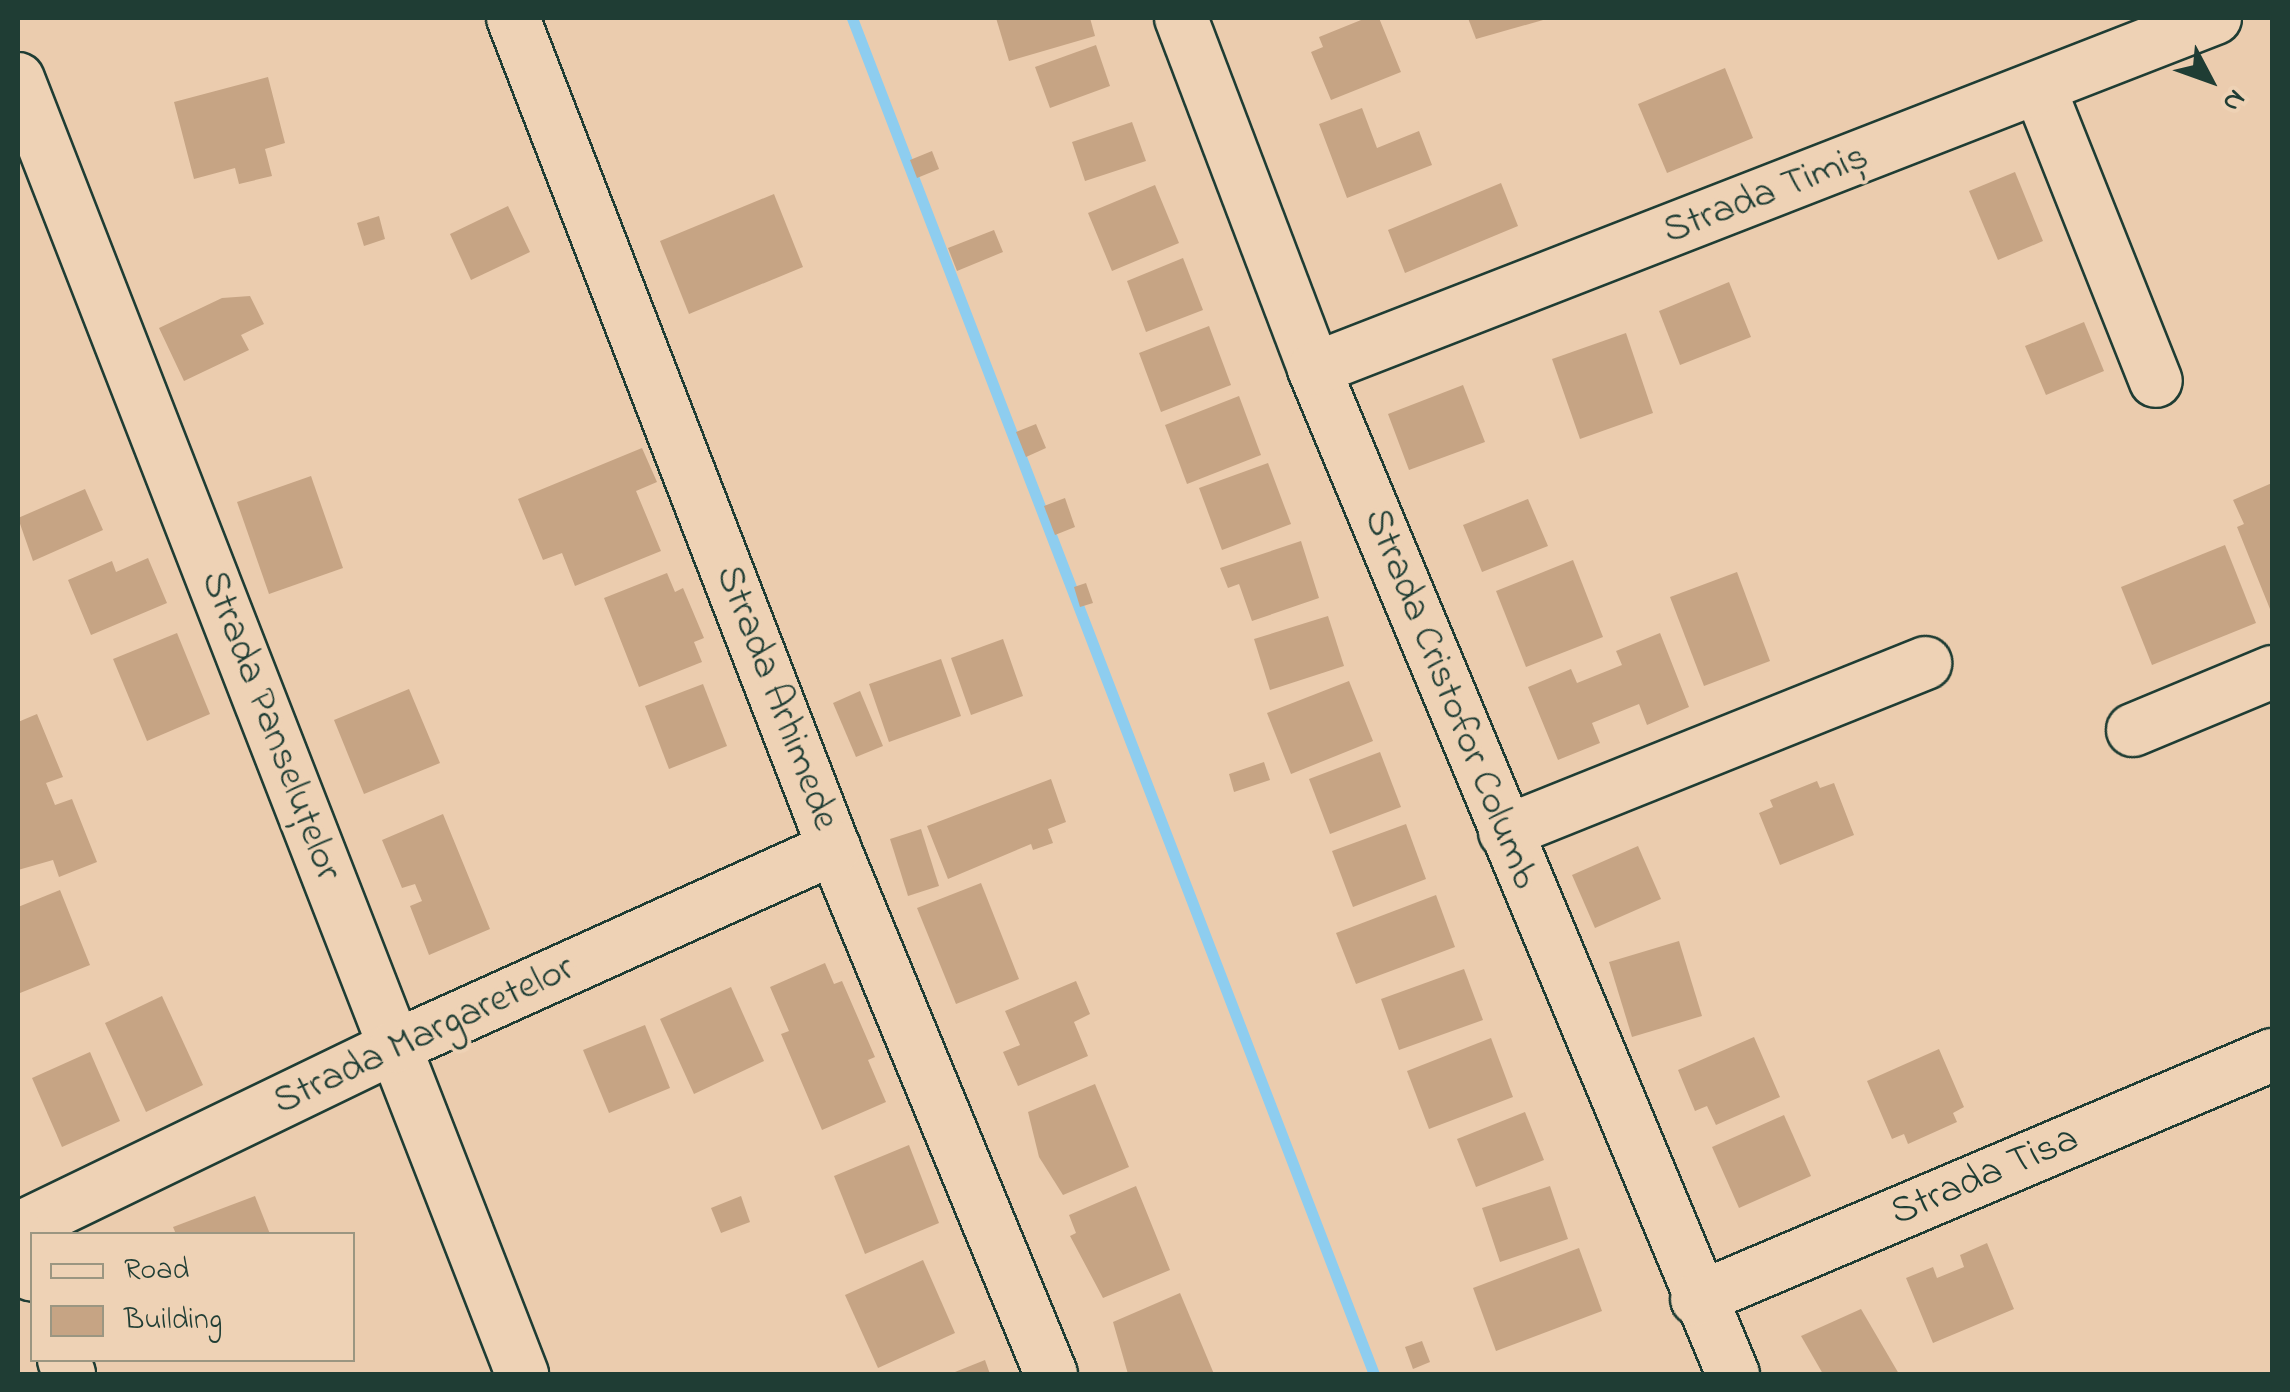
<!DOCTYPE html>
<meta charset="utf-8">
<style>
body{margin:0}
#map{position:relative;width:2290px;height:1392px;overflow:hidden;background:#ebccae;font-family:"Indie Flower",sans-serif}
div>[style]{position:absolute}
.stream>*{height:11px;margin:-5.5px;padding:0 5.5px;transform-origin:5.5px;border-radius:5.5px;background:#8ecdef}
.building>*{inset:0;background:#c6a484}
.roads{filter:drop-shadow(2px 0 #1f3d34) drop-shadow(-2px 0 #1f3d34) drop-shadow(0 2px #1f3d34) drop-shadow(0 -2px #1f3d34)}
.minor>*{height:52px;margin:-26px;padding:0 26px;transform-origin:26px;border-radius:26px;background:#eed2b5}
span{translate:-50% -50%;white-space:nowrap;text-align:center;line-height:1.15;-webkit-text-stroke:8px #eed2b5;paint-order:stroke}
.street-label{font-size:40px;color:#1f3d34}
.frame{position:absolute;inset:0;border:20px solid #1f3d34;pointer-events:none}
.legend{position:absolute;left:30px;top:1232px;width:325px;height:130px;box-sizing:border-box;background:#eed2b5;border:2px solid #9b9681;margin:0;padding:12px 18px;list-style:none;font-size:30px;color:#1f3d34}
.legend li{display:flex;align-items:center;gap:20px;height:50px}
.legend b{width:50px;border:2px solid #9b9681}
.north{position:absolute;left:2160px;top:30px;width:100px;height:100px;-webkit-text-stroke:8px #eed2b5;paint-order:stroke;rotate:131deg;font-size:28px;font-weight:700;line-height:40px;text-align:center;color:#1f3d34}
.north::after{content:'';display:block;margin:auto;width:35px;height:45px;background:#1f3d34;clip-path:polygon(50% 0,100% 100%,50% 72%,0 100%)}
</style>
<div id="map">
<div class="stream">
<div style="left:852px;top:18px;width:1453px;rotate:68.95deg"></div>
</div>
<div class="building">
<div style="clip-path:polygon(996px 18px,1090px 18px,1095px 36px,1009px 61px)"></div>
<div style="clip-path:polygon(1366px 18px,1379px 18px,1401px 72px,1331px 100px,1311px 52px,1323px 47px,1319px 37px)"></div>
<div style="clip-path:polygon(1468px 18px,1550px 18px,1476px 39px)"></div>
<div style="clip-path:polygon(1096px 45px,1110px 86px,1050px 108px,1035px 67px)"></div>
<div style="clip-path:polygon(1725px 68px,1753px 138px,1667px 173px,1638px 104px)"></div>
<div style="clip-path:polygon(268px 77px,285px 143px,265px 149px,272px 176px,239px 184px,235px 168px,194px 179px,174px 102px)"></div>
<div style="clip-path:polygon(1362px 108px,1377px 148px,1419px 131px,1432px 165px,1347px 198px,1319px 124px)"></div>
<div style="clip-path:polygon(1132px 122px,1146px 161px,1085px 181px,1072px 142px)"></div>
<div style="clip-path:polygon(932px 151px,939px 169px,917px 178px,910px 160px)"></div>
<div style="clip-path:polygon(2015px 172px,2043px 241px,1998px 260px,1969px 191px)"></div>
<div style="clip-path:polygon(1501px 183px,1518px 226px,1405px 273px,1388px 230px)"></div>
<div style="clip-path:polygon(1155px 185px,1179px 243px,1112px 271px,1088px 213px)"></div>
<div style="clip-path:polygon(774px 194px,803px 267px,689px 314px,660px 241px)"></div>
<div style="clip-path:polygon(508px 206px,530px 252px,471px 280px,450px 234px)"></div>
<div style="clip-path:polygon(379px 216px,385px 239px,364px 246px,357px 223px)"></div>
<div style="clip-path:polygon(994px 230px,1003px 252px,957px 271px,948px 248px)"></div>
<div style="clip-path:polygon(1183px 258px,1203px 310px,1146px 332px,1127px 281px)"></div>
<div style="clip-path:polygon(1729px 282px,1751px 337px,1680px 365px,1659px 311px)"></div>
<div style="clip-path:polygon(250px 296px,264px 324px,241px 335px,249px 350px,184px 381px,159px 328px,222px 298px)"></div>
<div style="clip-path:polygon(2084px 322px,2104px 371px,2046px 395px,2025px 346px)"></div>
<div style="clip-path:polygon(1209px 326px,1231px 385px,1161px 412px,1139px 353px)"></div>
<div style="clip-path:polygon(1626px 333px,1653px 413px,1580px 439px,1552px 359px)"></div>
<div style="clip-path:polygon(1463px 385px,1485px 442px,1409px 470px,1388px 414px)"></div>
<div style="clip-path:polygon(1239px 396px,1261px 455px,1187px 484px,1165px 425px)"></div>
<div style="clip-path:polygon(1036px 424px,1046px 448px,1026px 457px,1016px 432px)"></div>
<div style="clip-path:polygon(642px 448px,657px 482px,636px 491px,661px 551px,575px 586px,562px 553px,543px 560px,518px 499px)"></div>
<div style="clip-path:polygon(1268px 463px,1291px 524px,1222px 550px,1199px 488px)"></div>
<div style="clip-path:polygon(311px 476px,343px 568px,269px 594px,237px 502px)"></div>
<div style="clip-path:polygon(2272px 483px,2272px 614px,2237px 527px,2244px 524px,2233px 500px)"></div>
<div style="clip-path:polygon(85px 489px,103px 530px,33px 561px,18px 518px)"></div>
<div style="clip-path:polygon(1065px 498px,1075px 527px,1055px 535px,1044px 506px)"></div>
<div style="clip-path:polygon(1528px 499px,1548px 546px,1482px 572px,1463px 525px)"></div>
<div style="clip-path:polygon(1301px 541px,1319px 598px,1252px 621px,1239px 584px,1228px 588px,1220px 568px)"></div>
<div style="clip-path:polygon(2225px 545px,2256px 623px,2152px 665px,2121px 587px)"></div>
<div style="clip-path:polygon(148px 558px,167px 603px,91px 635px,68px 580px,112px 561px,116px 572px)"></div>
<div style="clip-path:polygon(1573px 560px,1603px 637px,1526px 667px,1496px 591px)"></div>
<div style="clip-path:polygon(1737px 572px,1770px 661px,1704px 686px,1670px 597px)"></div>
<div style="clip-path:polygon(667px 573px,675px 592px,683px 588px,704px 638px,694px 642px,702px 662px,639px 687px,604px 598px)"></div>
<div style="clip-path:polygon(1086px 583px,1093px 603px,1080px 607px,1074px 587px)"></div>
<div style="clip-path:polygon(1328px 616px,1344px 666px,1270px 690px,1254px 639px)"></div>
<div style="clip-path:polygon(177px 633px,210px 714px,147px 741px,113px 659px)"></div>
<div style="clip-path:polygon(1660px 633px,1689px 707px,1647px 725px,1639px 704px,1592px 723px,1600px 743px,1558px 760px,1528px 687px,1571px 669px,1577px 683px,1622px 665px,1616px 651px)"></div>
<div style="clip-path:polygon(1003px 639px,1023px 696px,971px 715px,951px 658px)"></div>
<div style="clip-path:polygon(941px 659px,961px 716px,889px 742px,869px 684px)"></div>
<div style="clip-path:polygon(1349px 681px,1373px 741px,1291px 774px,1267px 713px)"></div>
<div style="clip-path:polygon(703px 684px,727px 746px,669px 769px,645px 706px)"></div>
<div style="clip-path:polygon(409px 689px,440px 763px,364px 794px,334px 720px)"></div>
<div style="clip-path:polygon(860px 691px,883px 746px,856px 757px,833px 703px)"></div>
<div style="clip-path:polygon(37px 714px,63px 777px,46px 783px,55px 805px,72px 799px,97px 862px,59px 877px,53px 860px,18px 870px,18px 722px)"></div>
<div style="clip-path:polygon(1380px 752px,1401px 807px,1330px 834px,1309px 779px)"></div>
<div style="clip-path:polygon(1264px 762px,1270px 780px,1234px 792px,1229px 774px)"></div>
<div style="clip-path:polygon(1051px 779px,1066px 822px,1048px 829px,1053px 843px,1033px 850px,1031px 844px,948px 879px,927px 826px)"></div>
<div style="clip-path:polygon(1817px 781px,1820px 788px,1834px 783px,1854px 835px,1780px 865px,1759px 813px,1773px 807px,1770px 800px)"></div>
<div style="clip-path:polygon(443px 814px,490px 929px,429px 955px,410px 906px,422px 901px,415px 884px,402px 888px,382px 840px)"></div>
<div style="clip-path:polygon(1406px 824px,1426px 879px,1353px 907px,1332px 851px)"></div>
<div style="clip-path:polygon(921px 829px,939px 886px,908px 896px,890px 839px)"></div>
<div style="clip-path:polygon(1638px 846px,1661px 899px,1595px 928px,1572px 875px)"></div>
<div style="clip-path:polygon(981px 883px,1019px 979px,956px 1004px,917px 908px)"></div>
<div style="clip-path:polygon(60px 890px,90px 965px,20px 993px,18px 907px)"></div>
<div style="clip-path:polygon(1436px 895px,1455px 947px,1356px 984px,1336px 933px)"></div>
<div style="clip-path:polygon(1679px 941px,1702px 1016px,1632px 1037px,1609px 962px)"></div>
<div style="clip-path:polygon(825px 963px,834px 984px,842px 981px,875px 1057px,868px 1060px,886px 1102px,822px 1130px,781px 1034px,789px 1031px,770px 987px)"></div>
<div style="clip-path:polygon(1464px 969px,1483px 1020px,1399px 1050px,1381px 999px)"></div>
<div style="clip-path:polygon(1076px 981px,1090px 1014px,1074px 1022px,1088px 1056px,1018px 1086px,1003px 1052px,1020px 1045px,1005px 1011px)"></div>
<div style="clip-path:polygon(731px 987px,764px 1061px,694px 1094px,660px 1019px)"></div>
<div style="clip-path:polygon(162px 996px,203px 1085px,146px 1112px,105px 1023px)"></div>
<div style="clip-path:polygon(645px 1025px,670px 1088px,609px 1113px,583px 1050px)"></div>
<div style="clip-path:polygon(1754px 1037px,1780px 1097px,1716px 1125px,1707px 1106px,1695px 1111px,1678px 1070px)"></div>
<div style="clip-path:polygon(1491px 1038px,1513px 1097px,1429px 1129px,1407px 1071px)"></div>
<div style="clip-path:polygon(1939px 1049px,1964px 1107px,1953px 1113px,1957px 1122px,1908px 1144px,1904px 1134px,1892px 1139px,1867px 1081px)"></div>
<div style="clip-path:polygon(90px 1052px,120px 1121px,62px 1147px,32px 1078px)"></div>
<div style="clip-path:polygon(1095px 1084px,1129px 1167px,1063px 1195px,1039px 1157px,1028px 1112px)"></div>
<div style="clip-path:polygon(1525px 1112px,1544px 1160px,1476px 1187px,1457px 1139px)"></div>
<div style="clip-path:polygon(1784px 1115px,1811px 1176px,1739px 1208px,1712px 1147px)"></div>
<div style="clip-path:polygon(909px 1145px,939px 1223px,865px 1254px,834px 1176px)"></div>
<div style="clip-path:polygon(1136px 1186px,1170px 1270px,1103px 1298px,1070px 1236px,1076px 1233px,1069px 1215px)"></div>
<div style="clip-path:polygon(1550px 1186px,1568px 1239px,1500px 1262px,1482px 1208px)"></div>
<div style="clip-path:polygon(255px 1196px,270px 1234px,176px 1234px,173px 1227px)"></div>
<div style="clip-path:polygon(741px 1196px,750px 1222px,721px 1233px,711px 1208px)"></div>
<div style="clip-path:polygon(1987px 1243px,2014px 1309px,1933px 1343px,1906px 1278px,1933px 1267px,1937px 1278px,1964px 1267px,1960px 1255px)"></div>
<div style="clip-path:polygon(1579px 1248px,1602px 1311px,1496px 1351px,1473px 1288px)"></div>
<div style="clip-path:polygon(923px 1260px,955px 1333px,878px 1368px,845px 1295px)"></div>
<div style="clip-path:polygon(1180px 1293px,1214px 1374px,1128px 1374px,1113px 1322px)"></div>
<div style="clip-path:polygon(1861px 1309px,1899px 1374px,1823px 1374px,1801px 1336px)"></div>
<div style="clip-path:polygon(1422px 1341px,1430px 1362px,1413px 1369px,1405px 1347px)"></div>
<div style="clip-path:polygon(985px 1360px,990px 1374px,950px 1374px)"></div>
</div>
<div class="roads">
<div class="minor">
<div style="left:513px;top:18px;width:890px;rotate:68.86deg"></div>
<div style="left:834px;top:848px;width:569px;rotate:67.58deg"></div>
<div style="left:1181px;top:18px;width:375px;rotate:69.2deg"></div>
<div style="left:1314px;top:369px;width:1089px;rotate:67.37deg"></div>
<div style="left:18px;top:79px;width:1390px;rotate:68.73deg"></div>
<div style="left:2040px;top:90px;width:313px;rotate:68.3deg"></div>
<div style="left:1314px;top:369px;width:967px;rotate:-21.28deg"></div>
<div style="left:2133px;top:730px;width:151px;rotate:-22.6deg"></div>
<div style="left:1505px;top:832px;width:453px;rotate:-21.9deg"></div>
<div style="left:18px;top:1229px;width:420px;rotate:-25.8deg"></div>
<div style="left:396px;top:1046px;width:481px;rotate:-24.3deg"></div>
<div style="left:18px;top:1235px;width:42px;rotate:70.7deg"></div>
<div style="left:1697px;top:1299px;width:625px;rotate:-22.99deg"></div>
<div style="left:64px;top:1360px;width:15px;rotate:70deg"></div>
</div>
</div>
<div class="street-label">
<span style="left:1766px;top:195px;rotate:-21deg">Strada Timiș</span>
<span style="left:776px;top:698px;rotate:69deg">Strada Arhimede</span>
<span style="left:1450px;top:699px;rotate:68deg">Strada Cristofor Columb</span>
<span style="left:270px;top:726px;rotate:69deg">Strada Panseluțelor</span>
<span style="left:424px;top:1036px;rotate:-25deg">Strada Margaretelor</span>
<span style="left:1985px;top:1177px;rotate:-23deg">Strada Tisa</span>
</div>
<div class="frame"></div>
<ul class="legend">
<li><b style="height:12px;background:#eed2b5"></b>Road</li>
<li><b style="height:28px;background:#c6a484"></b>Building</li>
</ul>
<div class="north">N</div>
</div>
